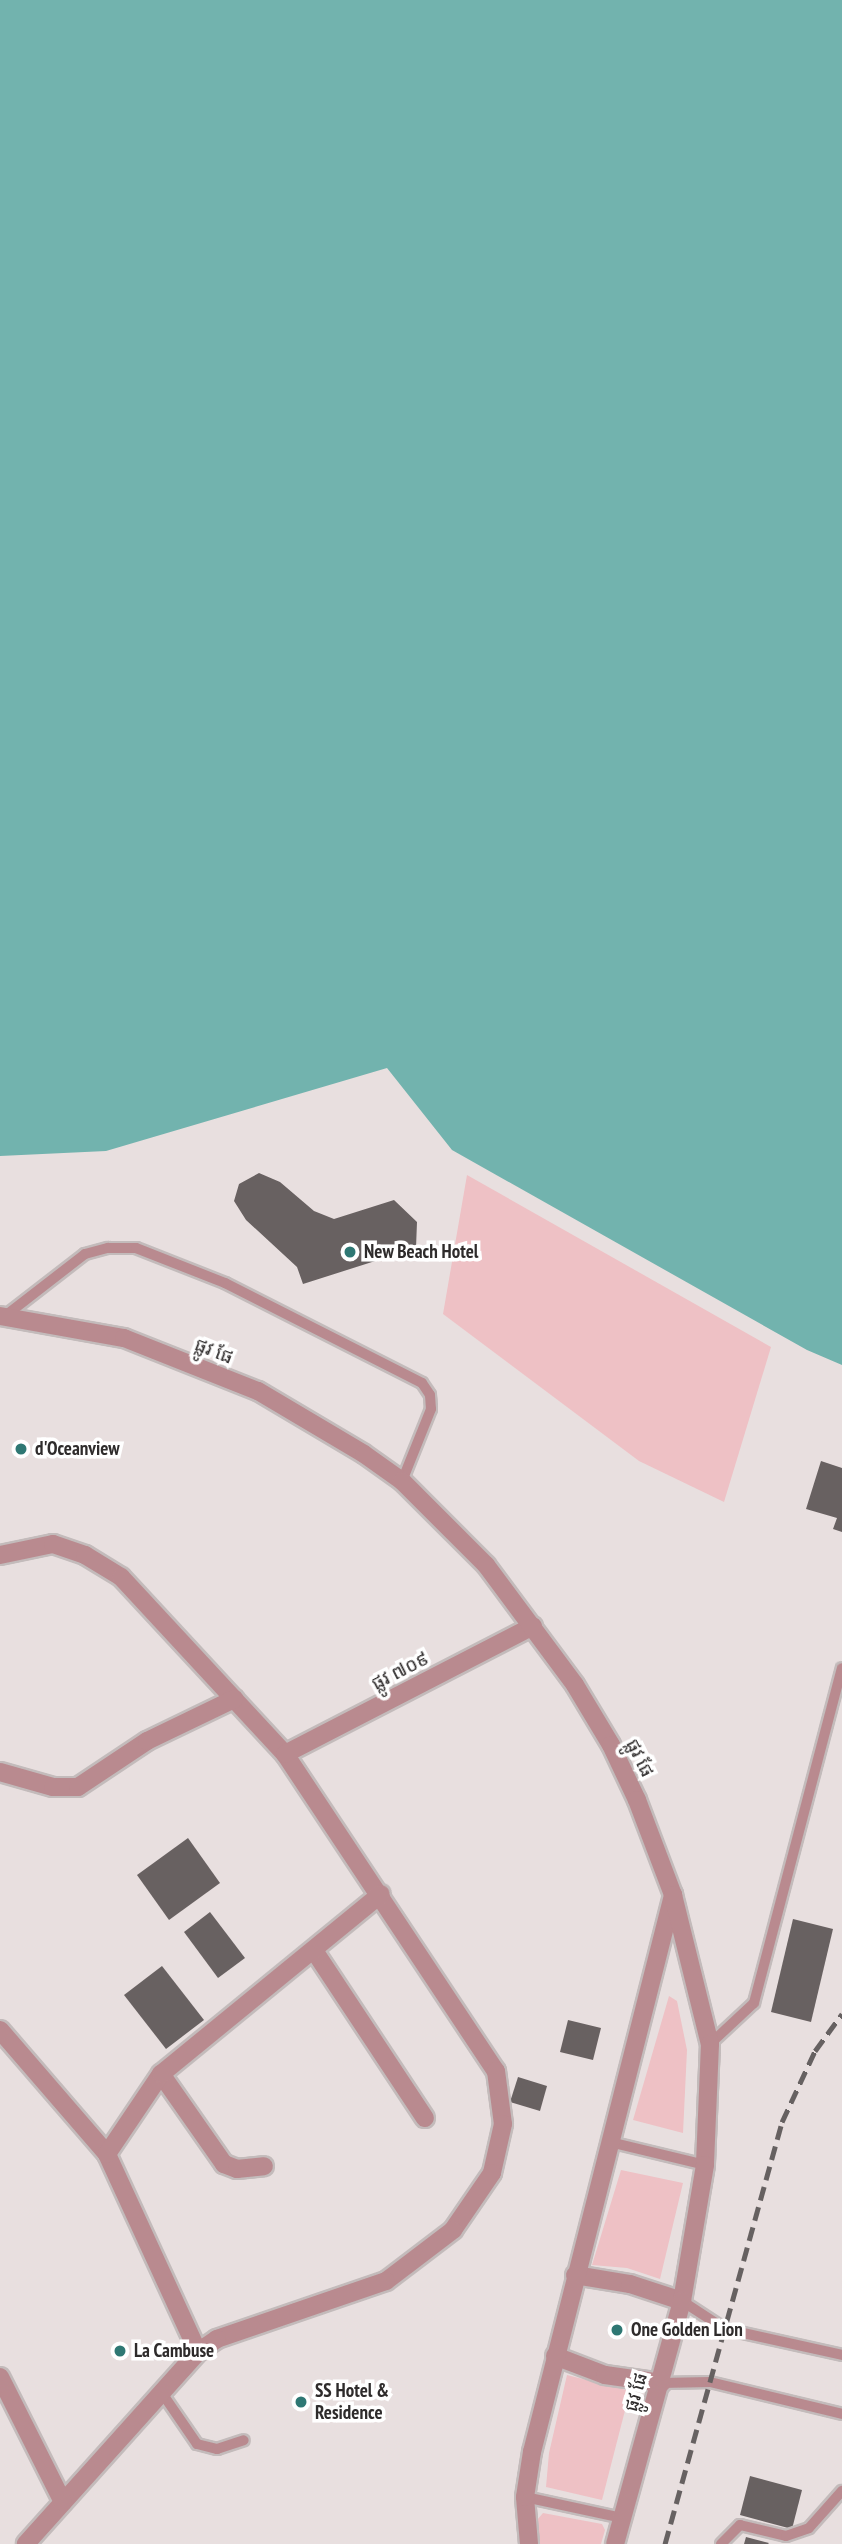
<!DOCTYPE html>
<meta charset="utf-8">
<style>
body{margin:0}
#map{position:relative;width:842px;height:2544px;overflow:hidden;background:#e8dfdf;font-family:"PT Sans Narrow","Noto Sans Khmer",sans-serif}
div>[style]{position:absolute}
.green>*{inset:0;background:#eec1c5}
.water>*{inset:0;background:#72b3ae}
.building>*{inset:0;background:#686161}
.roads{filter:drop-shadow(2px 0 #c3bbbb) drop-shadow(-2px 0 #c3bbbb) drop-shadow(0 2px #c3bbbb) drop-shadow(0 -2px #c3bbbb)}
.service>*{height:10px;margin:-5px;padding:0 5px;transform-origin:5px;border-radius:5px;background:#b98a8f}
.minor>*{height:18px;margin:-9px;padding:0 9px;transform-origin:9px;border-radius:9px;background:#b98a8f}
.tertiary>*{height:18px;margin:-9px;padding:0 9px;transform-origin:9px;border-radius:9px;background:#b98a8f}
.rail>*{height:5px;margin-top:-2.5px;transform-origin:0;background:repeating-linear-gradient(90deg,#666161 0 14px,transparent 0 21px)}
.dots>*{width:19px;height:19px;translate:-50% -50%;box-sizing:border-box;border:4px solid #fff;border-radius:50%}
span{translate:-50% -50%;white-space:nowrap;text-align:center;line-height:1.15;-webkit-text-stroke:7px #fff;paint-order:stroke}
.poi-label{font-size:19px;color:#2e2b2b;font-weight:700}
.left{translate:0 -50%;text-align:left}
.street-label{font-size:19px;color:#2e2b2b}
</style>
<div id="map">
<div class="green">
<div style="clip-path:polygon(467px 1175px,771px 1347px,724px 1502px,639px 1461px,443px 1314px)"></div>
<div style="clip-path:polygon(669px 1996px,677px 2001px,687px 2050px,683px 2133px,633px 2120px)"></div>
<div style="clip-path:polygon(621px 2170px,683px 2183px,660px 2279px,627px 2268px,592px 2265px)"></div>
<div style="clip-path:polygon(567px 2375px,630px 2391px,602px 2500px,546px 2487px,549px 2453px)"></div>
<div style="clip-path:polygon(543px 2513px,602px 2524px,605px 2530px,601px 2544px,540px 2544px,537px 2520px)"></div>
</div>
<div class="water">
<div style="clip-path:polygon(0 0,842px 0,842px 1365px,807px 1350px,452px 1150px,387px 1068px,106px 1151px,0 1156px)"></div>
</div>
<div class="building">
<div style="clip-path:polygon(259px 1173px,280px 1182px,314px 1211px,334px 1219px,394px 1200px,417px 1222px,416px 1248px,303px 1284px,297px 1267px,246px 1220px,234px 1201px,239px 1184px)"></div>
<div style="clip-path:polygon(821px 1461px,842px 1468px,842px 1532px,833px 1529px,837px 1518px,806px 1509px)"></div>
<div style="clip-path:polygon(188px 1838px,220px 1883px,169px 1920px,137px 1875px)"></div>
<div style="clip-path:polygon(210px 1912px,245px 1958px,218px 1978px,184px 1932px)"></div>
<div style="clip-path:polygon(793px 1919px,833px 1929px,811px 2022px,771px 2012px)"></div>
<div style="clip-path:polygon(162px 1966px,204px 2020px,166px 2049px,124px 1995px)"></div>
<div style="clip-path:polygon(568px 2020px,601px 2028px,593px 2060px,560px 2052px)"></div>
<div style="clip-path:polygon(518px 2077px,547px 2086px,540px 2111px,510px 2102px)"></div>
<div style="clip-path:polygon(750px 2476px,802px 2490px,792px 2529px,740px 2515px)"></div>
<div style="clip-path:polygon(746px 2537px,769px 2543px,768px 2544px,744px 2544px)"></div>
</div>
<div class="roads">
<div class="service">
<div style="left:5px;top:1316px;width:101px;rotate:-37.8deg"></div>
<div style="left:85px;top:1254px;width:24px;rotate:-15deg"></div>
<div style="left:108px;top:1248px;width:28px"></div>
<div style="left:136px;top:1248px;width:96px;rotate:21.5deg"></div>
<div style="left:225px;top:1283px;width:221px;rotate:26.9deg"></div>
<div style="left:422px;top:1383px;width:14px;rotate:56deg"></div>
<div style="left:430px;top:1395px;width:14px;rotate:86deg"></div>
<div style="left:431px;top:1409px;width:78px;rotate:111.9deg"></div>
<div style="left:710px;top:2044px;width:60px;rotate:-43deg"></div>
<div style="left:754px;top:2003px;width:346px;rotate:-75.3deg"></div>
<div style="left:610px;top:2142px;width:98px;rotate:13.6deg"></div>
<div style="left:682px;top:2301px;width:51px;rotate:33.1deg"></div>
<div style="left:725px;top:2329px;width:120px;rotate:12.5deg"></div>
<div style="left:661px;top:2383px;width:49px;rotate:-1.2deg"></div>
<div style="left:710px;top:2382px;width:136px;rotate:13.6deg"></div>
<div style="left:162px;top:2393px;width:62px;rotate:55.5deg"></div>
<div style="left:197px;top:2444px;width:21px;rotate:14deg"></div>
<div style="left:217px;top:2449px;width:28px;rotate:-18deg"></div>
<div style="left:525px;top:2497px;width:99px;rotate:12.2deg"></div>
<div style="left:721px;top:2544px;width:27px;rotate:-45deg"></div>
<div style="left:740px;top:2525px;width:47px;rotate:13.4deg"></div>
<div style="left:786px;top:2536px;width:24px;rotate:-19deg"></div>
<div style="left:809px;top:2528px;width:50px;rotate:-48.3deg"></div>
</div>
<div class="minor">
<div style="left:0;top:1555px;width:54px;rotate:-11.7deg"></div>
<div style="left:53px;top:1544px;width:34px;rotate:19deg"></div>
<div style="left:85px;top:1555px;width:42px;rotate:31.4deg"></div>
<div style="left:121px;top:1577px;width:241px;rotate:47.2deg"></div>
<div style="left:285px;top:1754px;width:381px;rotate:56.4deg"></div>
<div style="left:496px;top:2071px;width:53px;rotate:82.5deg"></div>
<div style="left:503px;top:2124px;width:50px;rotate:102.7deg"></div>
<div style="left:492px;top:2173px;width:69px;rotate:124.4deg"></div>
<div style="left:453px;top:2230px;width:84px;rotate:142.7deg"></div>
<div style="left:386px;top:2281px;width:179px;rotate:161.1deg"></div>
<div style="left:217px;top:2339px;width:23px;rotate:146deg"></div>
<div style="left:198px;top:2352px;width:258px;rotate:131.9deg"></div>
<div style="left:285px;top:1754px;width:279px;rotate:-27.3deg"></div>
<div style="left:0;top:1772px;width:55px;rotate:15.8deg"></div>
<div style="left:53px;top:1787px;width:25px"></div>
<div style="left:78px;top:1787px;width:83px;rotate:-33.7deg"></div>
<div style="left:147px;top:1741px;width:97px;rotate:-25.8deg"></div>
<div style="left:315px;top:1952px;width:199px;rotate:56.5deg"></div>
<div style="left:0;top:2030px;width:164px;rotate:49.2deg"></div>
<div style="left:161px;top:2074px;width:110px;rotate:55deg"></div>
<div style="left:224px;top:2164px;width:14px;rotate:21deg"></div>
<div style="left:237px;top:2169px;width:27px;rotate:-6deg"></div>
<div style="left:575px;top:2275px;width:56px;rotate:9.3deg"></div>
<div style="left:630px;top:2284px;width:55px;rotate:18.1deg"></div>
<div style="left:198px;top:2352px;width:218px;rotate:-114.7deg"></div>
<div style="left:107px;top:2154px;width:97px;rotate:-56deg"></div>
<div style="left:161px;top:2074px;width:284px;rotate:-39.3deg"></div>
<div style="left:555px;top:2356px;width:53px;rotate:20.8deg"></div>
<div style="left:605px;top:2375px;width:57px;rotate:8.1deg"></div>
<div style="left:0;top:2377px;width:140px;rotate:63.3deg"></div>
<div style="left:529px;top:2544px;width:47px;rotate:-94.9deg"></div>
<div style="left:525px;top:2497px;width:46px;rotate:-81.2deg"></div>
<div style="left:532px;top:2452px;width:575px;rotate:-75.79deg"></div>
</div>
<div class="tertiary">
<div style="left:0;top:1316px;width:126px;rotate:10.1deg"></div>
<div style="left:124px;top:1338px;width:144px;rotate:21.6deg"></div>
<div style="left:258px;top:1391px;width:123px;rotate:30.7deg"></div>
<div style="left:364px;top:1454px;width:47px;rotate:35.4deg"></div>
<div style="left:402px;top:1481px;width:119px;rotate:45deg"></div>
<div style="left:486px;top:1565px;width:149px;rotate:53.4deg"></div>
<div style="left:575px;top:1685px;width:70px;rotate:59deg"></div>
<div style="left:611px;top:1745px;width:61px;rotate:64.7deg"></div>
<div style="left:637px;top:1800px;width:102px;rotate:69.2deg"></div>
<div style="left:673px;top:1895px;width:154px;rotate:76.1deg"></div>
<div style="left:710px;top:2044px;width:121px;rotate:92.4deg"></div>
<div style="left:705px;top:2165px;width:138px;rotate:99.6deg"></div>
<div style="left:682px;top:2301px;width:252px;rotate:105.4deg"></div>
</div>
</div>
<div class="rail">
<div style="left:665px;top:2544px;width:438px;rotate:-74.5deg"></div>
<div style="left:782px;top:2122px;width:78px;rotate:-65.1deg"></div>
<div style="left:815px;top:2051px;width:46px;rotate:-53.9deg"></div>
</div>
<div class="dots">
<div style="left:350px;top:1252px;background:#2e7773"></div>
<div style="left:21px;top:1449px;background:#2e7773"></div>
<div style="left:617px;top:2330px;background:#2e7773"></div>
<div style="left:120px;top:2351px;background:#2e7773"></div>
<div style="left:301px;top:2402px;background:#2e7773"></div>
</div>
<div class="poi-label">
<span class="left" style="left:364px;top:1252px">New Beach Hotel</span>
<span class="left" style="left:35px;top:1449px">d'Oceanview</span>
<span class="left" style="left:631px;top:2330px">One Golden Lion</span>
<span class="left" style="left:134px;top:2351px">La Cambuse</span>
<span class="left" style="left:315px;top:2402px">SS Hotel &amp;<br>Residence</span>
</div>
<div class="street-label">
<span style="left:214px;top:1351px;rotate:22deg">ផ្លូវ ផែ</span>
<span style="left:400px;top:1671px;rotate:-27deg">ផ្លូវ ៧០៩</span>
<span style="left:640px;top:1758px;rotate:64deg">ផ្លូវ ផែ</span>
<span style="left:636px;top:2392px;rotate:-74deg">ផ្លូវ ផែ</span>
</div>
</div>
